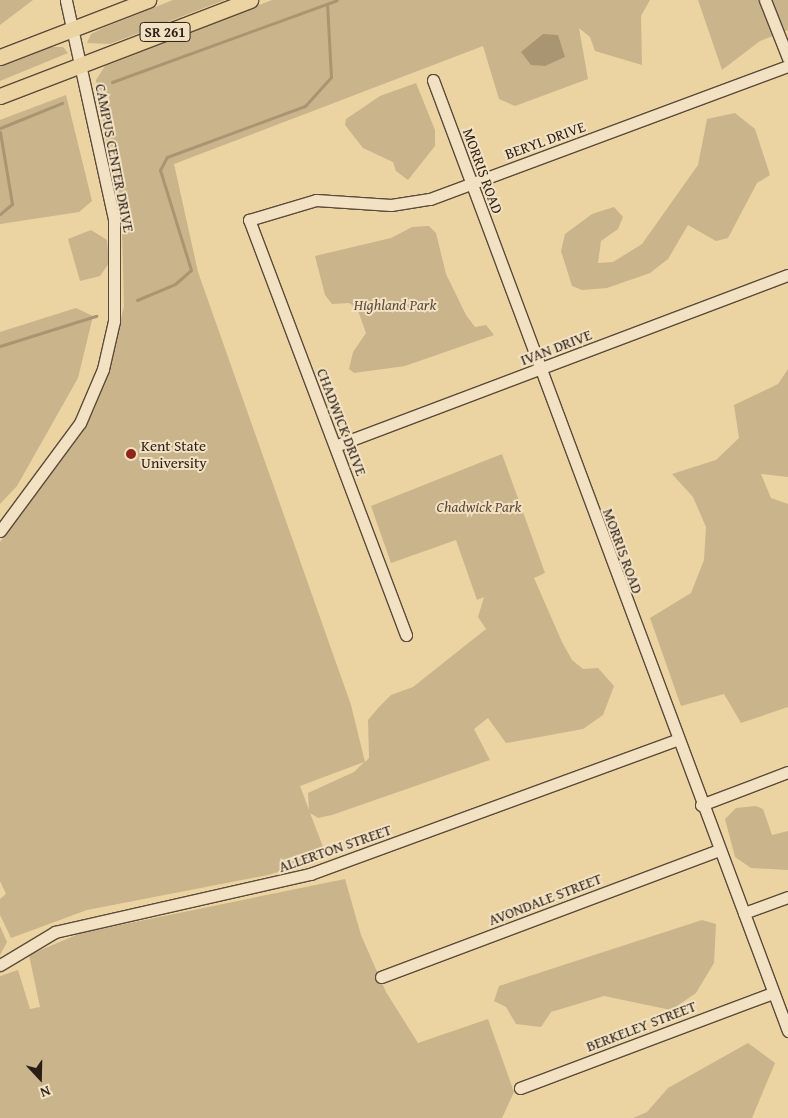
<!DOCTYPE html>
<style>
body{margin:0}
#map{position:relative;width:788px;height:1118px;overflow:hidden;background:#ebd3a2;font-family:"Gentium Book Plus",serif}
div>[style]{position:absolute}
.green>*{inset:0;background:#cab48b}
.water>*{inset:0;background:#aa9573}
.stream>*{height:3px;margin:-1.5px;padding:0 1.5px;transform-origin:1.5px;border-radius:1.5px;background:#aa9573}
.roads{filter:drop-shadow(1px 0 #5b4b3a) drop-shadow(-1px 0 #5b4b3a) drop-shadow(0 1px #5b4b3a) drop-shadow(0 -1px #5b4b3a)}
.minor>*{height:11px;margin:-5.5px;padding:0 5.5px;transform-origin:5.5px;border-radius:5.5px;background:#f2e2c3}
.major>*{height:15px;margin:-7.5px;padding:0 7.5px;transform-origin:7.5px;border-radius:7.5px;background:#ebd3a2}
.dots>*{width:14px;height:14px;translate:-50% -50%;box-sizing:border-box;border:2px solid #f2e2c3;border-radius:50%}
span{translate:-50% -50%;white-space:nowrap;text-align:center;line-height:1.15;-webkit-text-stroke:4px #f2e2c3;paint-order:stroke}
.shield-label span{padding:1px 4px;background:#f2e2c3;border:1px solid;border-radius:4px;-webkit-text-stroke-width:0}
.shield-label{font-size:14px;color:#2b1e18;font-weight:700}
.street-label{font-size:15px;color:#2b1e18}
.park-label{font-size:15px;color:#5b4b3a;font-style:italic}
.poi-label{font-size:15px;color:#2b1e18}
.left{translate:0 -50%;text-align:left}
.north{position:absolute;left:15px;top:1053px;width:50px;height:50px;-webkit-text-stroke:4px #f2e2c3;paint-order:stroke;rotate:159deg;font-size:14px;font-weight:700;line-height:20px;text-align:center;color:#2b1e18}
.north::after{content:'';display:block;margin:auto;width:18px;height:22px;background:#2b1e18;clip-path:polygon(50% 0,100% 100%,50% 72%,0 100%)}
</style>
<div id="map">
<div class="green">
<div style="clip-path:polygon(0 0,33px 0,0 25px)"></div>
<div style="clip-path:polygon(173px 0,225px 0,110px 44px,87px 43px,91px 34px,103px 28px)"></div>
<div style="clip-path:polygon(evenodd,272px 0,650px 0,641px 16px,642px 65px,595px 51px,590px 37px,579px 28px,588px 79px,515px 106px,499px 99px,483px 46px,174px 164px,198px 272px,351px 705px,365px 762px,369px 758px,368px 720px,379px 707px,391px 695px,413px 687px,486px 629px,478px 617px,484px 597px,477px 600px,456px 540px,391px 563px,371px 506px,502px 454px,545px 573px,534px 578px,562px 642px,572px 660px,583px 669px,598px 668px,614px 686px,603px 715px,583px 729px,506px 743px,488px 718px,474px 729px,490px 760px,332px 815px,318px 818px,310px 813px,327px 857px,268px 875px,87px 910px,11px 938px,0 915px,0 899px,6px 894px,0 881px,0 542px,81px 434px,106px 380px,124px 306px,122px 229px,96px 80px,105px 66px,272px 0,364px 762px,354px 772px,308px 793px,309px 810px,300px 786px,364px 762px)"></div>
<div style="clip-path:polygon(698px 0,788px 0,788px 30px,760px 41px,722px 70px)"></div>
<div style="clip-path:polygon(45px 47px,63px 47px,68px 53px,0 81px,0 63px)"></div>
<div style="clip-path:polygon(416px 83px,435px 130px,435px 146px,408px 180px,396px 171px,393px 162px,363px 148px,345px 125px,346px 119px,380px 96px)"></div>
<div style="clip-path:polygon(66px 95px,92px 201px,79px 212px,0 224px,0 120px)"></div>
<div style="clip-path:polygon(735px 113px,755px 129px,770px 175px,757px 183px,728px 238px,716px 241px,688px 225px,668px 259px,650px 273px,607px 288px,582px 290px,572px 286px,561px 251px,565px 234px,592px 214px,614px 207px,623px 217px,618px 229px,601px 241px,598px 263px,613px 262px,642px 244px,698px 165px,707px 119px)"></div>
<div style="clip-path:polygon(429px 226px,436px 233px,446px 274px,466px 315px,475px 327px,486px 325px,494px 335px,405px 366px,354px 373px,349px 369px,353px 352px,366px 333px,357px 308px,349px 303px,332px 304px,325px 295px,315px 256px,391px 238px,412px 227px)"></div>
<div style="clip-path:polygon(91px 230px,107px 240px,109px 263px,100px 276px,80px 281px,68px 239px)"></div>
<div style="clip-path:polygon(76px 308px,93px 316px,78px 378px,17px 486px,0 504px,0 332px)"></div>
<div style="clip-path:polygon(788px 369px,788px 477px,761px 474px,771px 498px,788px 504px,788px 707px,741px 723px,724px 694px,681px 706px,650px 618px,691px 593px,704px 560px,706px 527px,693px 497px,672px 474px,716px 460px,739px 438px,734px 405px,778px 384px)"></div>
<div style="clip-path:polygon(756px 806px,763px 809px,772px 835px,788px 831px,788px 870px,751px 868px,735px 857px,725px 819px,736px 808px)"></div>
<div style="clip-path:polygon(345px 879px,361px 935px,386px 992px,418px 1043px,488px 1019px,514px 1092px,502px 1118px,0 1118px,0 976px,18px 970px,30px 1009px,40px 1007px,29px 955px,81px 933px)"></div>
<div style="clip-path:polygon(702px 920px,716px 924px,714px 963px,696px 993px,671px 1010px,604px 996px,551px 1012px,541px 1027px,516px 1024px,506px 1007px,494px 1001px,499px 986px)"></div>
<div style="clip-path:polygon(0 926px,7px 942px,0 955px)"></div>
<div style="clip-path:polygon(748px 1043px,775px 1063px,752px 1118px,633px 1118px,647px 1112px,668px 1088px)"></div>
</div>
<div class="water">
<div style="clip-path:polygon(543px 34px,558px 35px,565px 57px,545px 66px,531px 65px,521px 52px)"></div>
</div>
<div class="stream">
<div style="left:112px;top:82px;width:239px;rotate:-20deg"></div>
<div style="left:0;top:128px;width:67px;rotate:-22deg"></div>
<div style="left:0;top:132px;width:73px;rotate:80.5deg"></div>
<div style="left:12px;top:204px;width:16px;rotate:140deg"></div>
<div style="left:137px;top:300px;width:41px;rotate:-22.8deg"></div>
<div style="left:175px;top:284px;width:21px;rotate:-41deg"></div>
<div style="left:191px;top:270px;width:105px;rotate:-107.2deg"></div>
<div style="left:160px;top:170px;width:15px;rotate:-62deg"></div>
<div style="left:167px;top:157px;width:147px;rotate:-20.3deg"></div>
<div style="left:305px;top:106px;width:39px;rotate:-48deg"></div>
<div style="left:331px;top:77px;width:73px;rotate:-93.1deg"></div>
<div style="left:0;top:346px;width:101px;rotate:-17.4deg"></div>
</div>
<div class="roads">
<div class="minor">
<div style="left:765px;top:0;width:62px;rotate:68.4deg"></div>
<div style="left:433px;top:80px;width:1015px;rotate:69.53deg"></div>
<div style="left:335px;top:446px;width:484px;rotate:-20.7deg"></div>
<div style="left:0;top:531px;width:134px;rotate:-53.5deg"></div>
<div style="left:80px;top:423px;width:59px;rotate:-66.9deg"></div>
<div style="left:103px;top:369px;width:49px;rotate:-77.1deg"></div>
<div style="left:114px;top:321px;width:102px;rotate:-90deg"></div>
<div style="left:114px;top:219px;width:224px;rotate:-102.4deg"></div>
<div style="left:406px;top:635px;width:444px;rotate:-110.7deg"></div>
<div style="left:249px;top:220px;width:70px;rotate:-16.6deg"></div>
<div style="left:316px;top:200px;width:75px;rotate:3.8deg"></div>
<div style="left:391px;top:205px;width:39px;rotate:-9deg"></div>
<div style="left:430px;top:199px;width:382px;rotate:-20.4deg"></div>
<div style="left:701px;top:805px;width:93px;rotate:-20.8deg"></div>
<div style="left:744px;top:913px;width:47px;rotate:-20deg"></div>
<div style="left:0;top:965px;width:64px;rotate:-31deg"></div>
<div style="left:55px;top:932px;width:262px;rotate:-12.8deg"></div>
<div style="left:310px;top:874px;width:391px;rotate:-20.1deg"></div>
<div style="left:381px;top:977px;width:361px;rotate:-20.6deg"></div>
<div style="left:520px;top:1088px;width:270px;rotate:-20.6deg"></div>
</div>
<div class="major">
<div style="left:0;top:57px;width:159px;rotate:-21.1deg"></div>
<div style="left:0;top:96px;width:268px;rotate:-21deg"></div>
</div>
</div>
<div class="dots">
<div style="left:131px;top:454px;background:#8f2418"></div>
</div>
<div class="shield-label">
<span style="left:165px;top:32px">SR 261</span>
</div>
<div class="street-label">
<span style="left:545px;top:140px;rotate:-20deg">BERYL DRIVE</span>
<span style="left:115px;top:158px;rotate:79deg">CAMPUS CENTER DRIVE</span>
<span style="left:483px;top:171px;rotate:70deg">MORRIS ROAD</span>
<span style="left:556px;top:347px;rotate:-21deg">IVAN DRIVE</span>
<span style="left:342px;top:422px;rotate:69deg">CHADWICK DRIVE</span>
<span style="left:623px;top:551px;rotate:70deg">MORRIS ROAD</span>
<span style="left:335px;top:848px;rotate:-19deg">ALLERTON STREET</span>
<span style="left:545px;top:899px;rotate:-21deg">AVONDALE STREET</span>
<span style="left:641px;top:1026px;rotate:-21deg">BERKELEY STREET</span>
</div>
<div class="park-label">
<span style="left:395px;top:305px">Highland Park</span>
<span style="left:479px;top:507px">Chadwick Park</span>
</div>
<div class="poi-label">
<span class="left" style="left:141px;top:454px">Kent State<br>University</span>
</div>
<div class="north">N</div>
</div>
